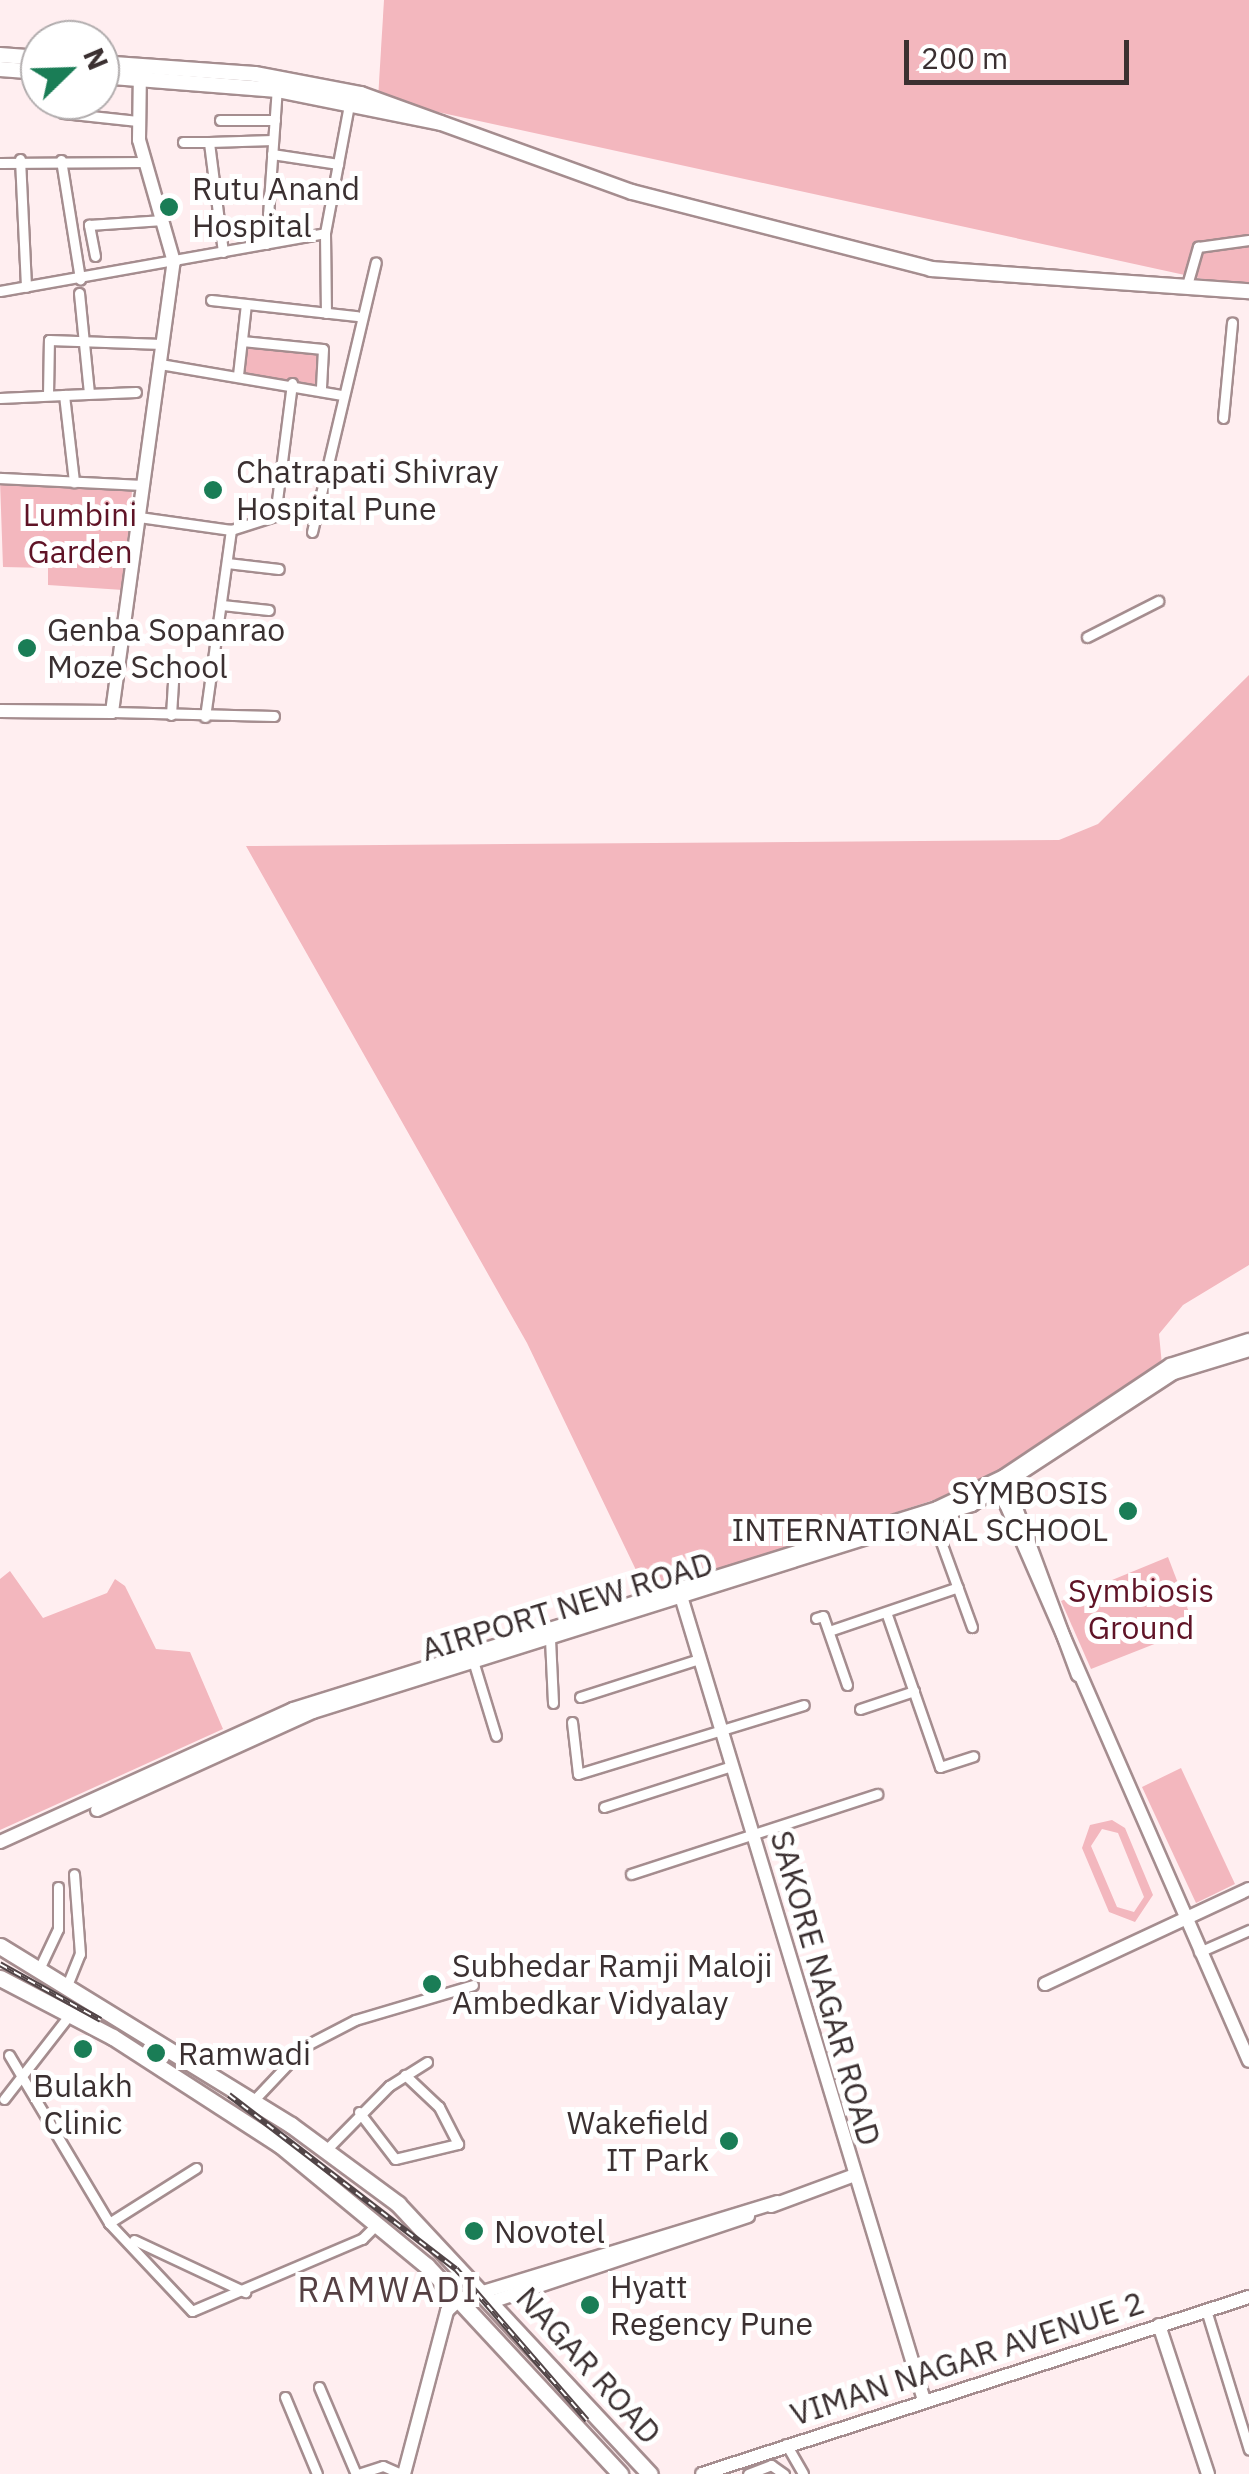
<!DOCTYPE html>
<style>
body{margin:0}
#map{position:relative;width:1249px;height:2474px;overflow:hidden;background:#ffeef0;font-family:"IBM Plex Sans",sans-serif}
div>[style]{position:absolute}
.green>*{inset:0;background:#f3b7be}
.roads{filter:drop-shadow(2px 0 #a58d8f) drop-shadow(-2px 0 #a58d8f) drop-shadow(0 2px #a58d8f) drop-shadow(0 -2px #a58d8f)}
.street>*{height:9px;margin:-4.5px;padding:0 4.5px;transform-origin:4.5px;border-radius:4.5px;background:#fff}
.secondary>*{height:12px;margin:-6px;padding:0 6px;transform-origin:6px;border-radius:6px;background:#fff}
.primary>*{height:14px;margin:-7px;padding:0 7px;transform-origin:7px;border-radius:7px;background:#fff}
.highway>*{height:15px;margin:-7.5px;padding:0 7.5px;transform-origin:7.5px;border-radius:7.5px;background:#fff}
.rail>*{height:6px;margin-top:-3px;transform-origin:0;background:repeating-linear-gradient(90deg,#fff 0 8px,#514547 0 16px);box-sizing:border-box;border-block:2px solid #514547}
.dots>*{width:28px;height:28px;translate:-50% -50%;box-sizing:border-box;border:5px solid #fff;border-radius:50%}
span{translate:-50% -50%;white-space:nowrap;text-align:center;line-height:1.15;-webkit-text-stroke:10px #fff;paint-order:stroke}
.poi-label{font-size:32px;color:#3b3031}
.left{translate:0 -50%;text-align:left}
.right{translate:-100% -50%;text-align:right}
.park-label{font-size:32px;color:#5f1326}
.street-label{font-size:32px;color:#3b3031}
.neighbourhood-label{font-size:35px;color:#554043;letter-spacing:2.5px}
.north{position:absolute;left:20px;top:20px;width:100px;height:100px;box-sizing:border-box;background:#fff;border:2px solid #b1acad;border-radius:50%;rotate:67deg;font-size:28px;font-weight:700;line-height:40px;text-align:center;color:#3b3031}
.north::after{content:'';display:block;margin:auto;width:35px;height:45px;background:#1a7d56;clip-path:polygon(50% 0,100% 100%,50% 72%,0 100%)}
.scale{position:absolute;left:904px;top:40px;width:225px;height:45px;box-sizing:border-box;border:5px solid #3b3031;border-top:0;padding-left:12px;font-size:30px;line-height:35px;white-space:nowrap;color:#3b3031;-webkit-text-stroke:8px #fff;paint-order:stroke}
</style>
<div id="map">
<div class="green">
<div style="clip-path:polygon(384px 0,1249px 0,1249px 289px,378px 99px)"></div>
<div style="clip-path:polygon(242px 341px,323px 349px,321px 387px,238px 375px)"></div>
<div style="clip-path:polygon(0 481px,132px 491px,123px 590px,48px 585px,48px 568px,3px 567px)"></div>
<div style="clip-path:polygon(1249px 675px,1249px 1265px,1183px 1305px,1159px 1334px,1162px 1365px,986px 1483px,647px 1593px,527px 1343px,246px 846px,1059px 840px,1098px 824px)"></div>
<div style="clip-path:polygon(1168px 1557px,1195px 1628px,1091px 1669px,1061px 1601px)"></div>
<div style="clip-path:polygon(10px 1571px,43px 1618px,107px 1593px,115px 1579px,125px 1586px,156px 1649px,190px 1652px,223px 1729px,0 1830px,0 1579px)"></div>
<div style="clip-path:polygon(1181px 1768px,1235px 1884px,1196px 1903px,1142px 1787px)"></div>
<div style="clip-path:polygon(evenodd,1112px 1820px,1125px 1828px,1153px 1895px,1135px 1922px,1109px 1912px,1082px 1848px,1090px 1825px,1112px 1820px,1102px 1829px,1118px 1833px,1144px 1897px,1134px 1912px,1117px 1907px,1091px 1846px,1102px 1829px)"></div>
</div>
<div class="roads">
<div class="street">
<div style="left:63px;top:113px;width:75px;rotate:6.1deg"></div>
<div style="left:220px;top:120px;width:55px"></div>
<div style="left:183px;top:142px;width:26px"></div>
<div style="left:272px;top:154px;width:67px;rotate:8.6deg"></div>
<div style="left:20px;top:159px;width:128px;rotate:87.3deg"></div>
<div style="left:61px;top:160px;width:121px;rotate:80.9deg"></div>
<div style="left:0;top:163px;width:145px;rotate:-0.4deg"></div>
<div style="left:215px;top:188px;width:35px;rotate:-2deg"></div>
<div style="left:325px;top:233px;width:80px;rotate:89.3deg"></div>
<div style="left:266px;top:244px;width:157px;rotate:-86deg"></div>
<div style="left:223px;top:252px;width:111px;rotate:-97.3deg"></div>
<div style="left:209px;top:142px;width:64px;rotate:-1.8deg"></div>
<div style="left:95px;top:256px;width:32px;rotate:-101deg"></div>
<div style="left:89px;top:225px;width:74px;rotate:-3.9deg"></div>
<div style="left:1187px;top:285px;width:40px;rotate:-74deg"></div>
<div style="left:1198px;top:247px;width:51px;rotate:-7.8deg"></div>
<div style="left:0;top:291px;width:330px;rotate:-10.1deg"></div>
<div style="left:325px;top:233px;width:135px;rotate:-79.4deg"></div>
<div style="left:79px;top:293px;width:100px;rotate:84.3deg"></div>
<div style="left:211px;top:300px;width:147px;rotate:6.3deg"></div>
<div style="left:242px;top:341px;width:81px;rotate:5.6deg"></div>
<div style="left:323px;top:349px;width:38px;rotate:93deg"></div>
<div style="left:160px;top:364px;width:185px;rotate:9.7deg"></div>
<div style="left:238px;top:375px;width:71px;rotate:-83.6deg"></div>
<div style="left:48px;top:395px;width:55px;rotate:-89deg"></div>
<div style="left:49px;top:340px;width:113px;rotate:2deg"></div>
<div style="left:64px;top:395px;width:72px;rotate:-2.4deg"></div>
<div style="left:0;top:398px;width:64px;rotate:-2.7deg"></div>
<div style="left:64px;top:395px;width:88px;rotate:83.4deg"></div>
<div style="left:1223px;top:418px;width:96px;rotate:-84.6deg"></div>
<div style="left:0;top:478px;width:143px;rotate:2.8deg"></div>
<div style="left:139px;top:517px;width:93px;rotate:8deg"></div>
<div style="left:231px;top:530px;width:46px;rotate:-17.7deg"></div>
<div style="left:275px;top:516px;width:134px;rotate:-82.7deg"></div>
<div style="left:312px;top:532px;width:277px;rotate:-76.7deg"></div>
<div style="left:227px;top:563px;width:52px;rotate:6.6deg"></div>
<div style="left:222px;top:605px;width:47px;rotate:6.1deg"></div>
<div style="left:1087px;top:637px;width:80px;rotate:-26.9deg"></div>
<div style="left:112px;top:712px;width:162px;rotate:1.4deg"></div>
<div style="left:171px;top:715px;width:49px;rotate:-86.5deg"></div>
<div style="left:205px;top:717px;width:189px;rotate:-82.1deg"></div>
<div style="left:933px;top:1520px;width:114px;rotate:70deg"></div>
<div style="left:886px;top:1612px;width:164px;rotate:70.8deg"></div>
<div style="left:940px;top:1767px;width:35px;rotate:-18deg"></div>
<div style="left:816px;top:1618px;width:7px;rotate:-16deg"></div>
<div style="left:823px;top:1616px;width:73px;rotate:70.8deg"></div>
<div style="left:829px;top:1631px;width:136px;rotate:-18.8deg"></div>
<div style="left:550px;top:1639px;width:64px;rotate:87.3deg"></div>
<div style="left:474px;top:1664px;width:75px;rotate:73deg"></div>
<div style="left:580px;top:1697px;width:125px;rotate:-17.7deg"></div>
<div style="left:860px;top:1709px;width:57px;rotate:-18.4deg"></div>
<div style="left:572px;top:1722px;width:52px;rotate:83.4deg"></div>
<div style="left:578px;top:1774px;width:236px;rotate:-17deg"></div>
<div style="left:604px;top:1807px;width:134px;rotate:-17.8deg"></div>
<div style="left:631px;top:1874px;width:259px;rotate:-18deg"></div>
<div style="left:1199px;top:1952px;width:55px;rotate:-23.7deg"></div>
<div style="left:40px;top:1967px;width:42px;rotate:-64.7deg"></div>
<div style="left:58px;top:1929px;width:42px;rotate:-90deg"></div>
<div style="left:68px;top:1983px;width:31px;rotate:-68deg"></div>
<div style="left:80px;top:1954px;width:80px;rotate:-94.3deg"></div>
<div style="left:9px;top:2055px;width:196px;rotate:59.2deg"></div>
<div style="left:109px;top:2223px;width:121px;rotate:46.7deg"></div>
<div style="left:192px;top:2311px;width:185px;rotate:-23deg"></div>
<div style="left:362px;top:2239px;width:21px;rotate:-45deg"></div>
<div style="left:4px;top:2099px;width:109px;rotate:-52.1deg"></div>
<div style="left:253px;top:2101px;width:76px;rotate:-46.6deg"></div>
<div style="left:305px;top:2046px;width:56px;rotate:-27.5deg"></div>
<div style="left:355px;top:2020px;width:123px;rotate:-16.5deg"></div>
<div style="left:359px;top:2112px;width:59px;rotate:52.5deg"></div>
<div style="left:395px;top:2159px;width:65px;rotate:-13.4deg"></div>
<div style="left:458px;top:2144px;width:42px;rotate:-117.2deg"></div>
<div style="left:439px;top:2107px;width:47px;rotate:-136.7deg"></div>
<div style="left:326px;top:2150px;width:90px;rotate:-45.5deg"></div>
<div style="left:389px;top:2086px;width:45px;rotate:-32.3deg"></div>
<div style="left:109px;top:2223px;width:103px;rotate:-32.3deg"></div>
<div style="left:134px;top:2240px;width:123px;rotate:25.1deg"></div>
<div style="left:1206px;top:2310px;width:146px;rotate:72.9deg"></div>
<div style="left:319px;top:2387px;width:95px;rotate:67deg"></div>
<div style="left:285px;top:2397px;width:83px;rotate:67.4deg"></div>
<div style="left:786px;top:2444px;width:34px;rotate:60deg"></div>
<div style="left:358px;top:2474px;width:26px;rotate:-18deg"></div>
<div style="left:383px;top:2466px;width:20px;rotate:24deg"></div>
<div style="left:748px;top:2474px;width:25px;rotate:-21deg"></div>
<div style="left:771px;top:2465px;width:16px;rotate:35deg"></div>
</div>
<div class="secondary">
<div style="left:0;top:711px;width:112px;rotate:0.5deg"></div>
<div style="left:112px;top:712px;width:454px;rotate:-82.2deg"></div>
<div style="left:174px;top:262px;width:127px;rotate:-106deg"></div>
<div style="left:139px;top:140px;width:69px;rotate:-89.2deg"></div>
<div style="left:1005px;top:1478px;width:210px;rotate:69.7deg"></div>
<div style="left:998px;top:1486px;width:627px;rotate:66.42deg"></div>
<div style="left:680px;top:1593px;width:843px;rotate:73.18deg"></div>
<div style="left:97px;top:1810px;width:237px;rotate:-24.4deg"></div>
<div style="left:313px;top:1712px;width:691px;rotate:-17.44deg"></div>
<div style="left:972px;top:1505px;width:241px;rotate:-33.2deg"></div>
<div style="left:1174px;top:1373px;width:78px;rotate:-17deg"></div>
<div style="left:0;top:1842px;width:322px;rotate:-24.4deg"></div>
<div style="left:293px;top:1709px;width:675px;rotate:-17.33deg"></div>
<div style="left:937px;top:1508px;width:74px;rotate:-25.5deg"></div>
<div style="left:1004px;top:1476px;width:200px;rotate:-33.8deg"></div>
<div style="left:1170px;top:1365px;width:83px;rotate:-17.6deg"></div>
<div style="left:1045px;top:1984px;width:225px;rotate:-25deg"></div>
<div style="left:771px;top:2206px;width:86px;rotate:-20.3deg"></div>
<div style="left:494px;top:2301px;width:268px;rotate:-18.5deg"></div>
<div style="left:1159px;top:2325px;width:157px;rotate:71.8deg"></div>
<div style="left:404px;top:2474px;width:169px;rotate:-75.2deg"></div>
<div style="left:447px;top:2311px;width:18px;rotate:-43deg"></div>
<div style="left:460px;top:2299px;width:332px;rotate:-17deg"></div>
<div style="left:702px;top:2474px;width:575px;rotate:-17.93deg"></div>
</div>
<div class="primary">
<div style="left:0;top:55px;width:40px;rotate:4.3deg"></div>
<div style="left:100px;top:63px;width:155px;rotate:4.1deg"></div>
<div style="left:255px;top:74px;width:108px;rotate:10.7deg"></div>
<div style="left:361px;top:94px;width:288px;rotate:19.9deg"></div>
<div style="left:632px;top:192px;width:309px;rotate:14.4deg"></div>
<div style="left:931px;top:269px;width:319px;rotate:4deg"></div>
<div style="left:0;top:69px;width:40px;rotate:4.3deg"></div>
<div style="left:100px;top:76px;width:178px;rotate:4.5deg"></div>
<div style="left:277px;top:90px;width:167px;rotate:11.4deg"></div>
</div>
<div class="highway">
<div style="left:0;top:1946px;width:342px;rotate:31.6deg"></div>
<div style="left:291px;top:2125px;width:133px;rotate:36.4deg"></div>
<div style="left:398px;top:2204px;width:369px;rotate:47deg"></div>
<div style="left:0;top:1978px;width:127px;rotate:27.6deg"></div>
<div style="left:113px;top:2037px;width:199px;rotate:32.9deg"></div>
<div style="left:280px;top:2145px;width:190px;rotate:39.5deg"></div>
<div style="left:427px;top:2266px;width:284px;rotate:47.1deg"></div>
</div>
</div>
<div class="rail">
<div style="left:0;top:1964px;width:115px;rotate:29deg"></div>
<div style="left:229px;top:2095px;width:286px;rotate:37.5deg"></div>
<div style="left:456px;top:2269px;width:200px;rotate:49.1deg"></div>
</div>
<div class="dots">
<div style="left:169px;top:207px;background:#1a7d56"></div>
<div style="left:213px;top:490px;background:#1a7d56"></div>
<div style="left:27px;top:648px;background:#1a7d56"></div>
<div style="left:1128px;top:1511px;background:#1a7d56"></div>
<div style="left:432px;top:1984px;background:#1a7d56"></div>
<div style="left:83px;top:2049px;background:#1a7d56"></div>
<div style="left:156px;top:2053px;background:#1a7d56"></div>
<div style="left:729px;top:2141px;background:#1a7d56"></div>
<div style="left:474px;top:2231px;background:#1a7d56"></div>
<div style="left:590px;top:2305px;background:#1a7d56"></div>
</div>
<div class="poi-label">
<span class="left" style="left:192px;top:207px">Rutu Anand<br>Hospital</span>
<span class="left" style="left:236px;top:490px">Chatrapati Shivray<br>Hospital Pune</span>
<span class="left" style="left:47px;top:648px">Genba Sopanrao<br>Moze School</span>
<span class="right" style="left:1108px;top:1511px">SYMBOSIS<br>INTERNATIONAL SCHOOL</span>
<span class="left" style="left:452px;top:1984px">Subhedar Ramji Maloji<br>Ambedkar Vidyalay</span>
<span class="left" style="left:178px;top:2053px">Ramwadi</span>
<span style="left:83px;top:2104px">Bulakh<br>Clinic</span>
<span class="right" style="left:709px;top:2141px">Wakefield<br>IT Park</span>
<span class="left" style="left:494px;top:2231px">Novotel</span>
<span class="left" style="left:610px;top:2305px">Hyatt<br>Regency Pune</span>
</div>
<div class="park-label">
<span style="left:80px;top:533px">Lumbini<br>Garden</span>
<span style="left:1141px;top:1609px">Symbiosis<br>Ground</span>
</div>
<div class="street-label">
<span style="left:567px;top:1606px;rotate:-17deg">AIRPORT NEW ROAD</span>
<span style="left:826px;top:1988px;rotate:74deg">SAKORE NAGAR ROAD</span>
<span style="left:967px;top:2358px;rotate:-18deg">VIMAN NAGAR AVENUE 2</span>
<span style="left:589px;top:2365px;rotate:48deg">NAGAR ROAD</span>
</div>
<div class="neighbourhood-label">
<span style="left:388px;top:2289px">RAMWADI</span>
</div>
<div class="north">N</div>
<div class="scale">200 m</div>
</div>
